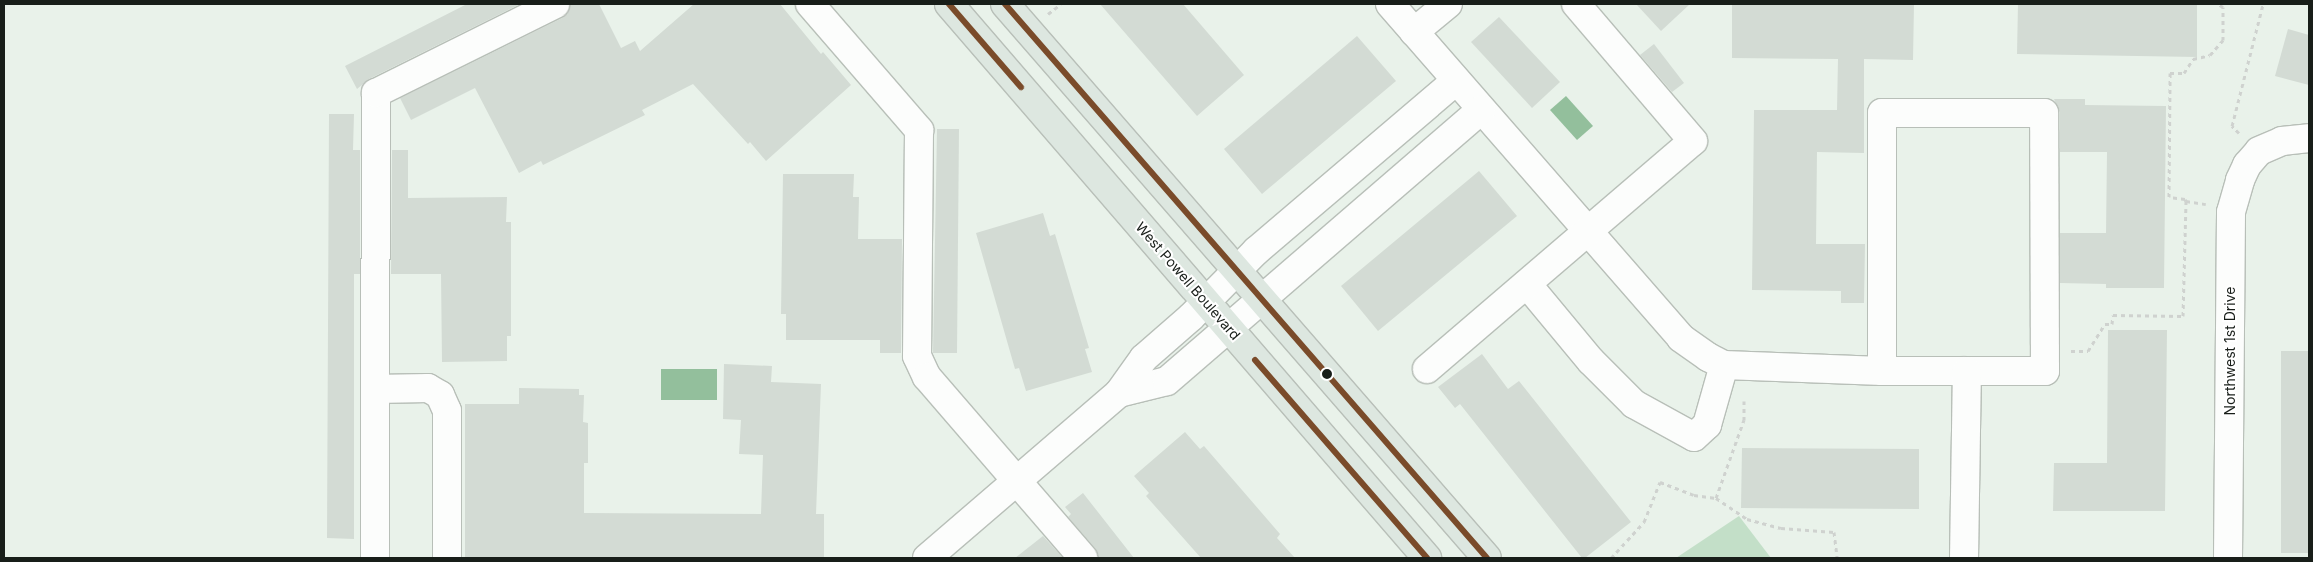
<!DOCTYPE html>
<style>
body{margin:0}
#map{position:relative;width:2313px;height:562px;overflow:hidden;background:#e9f2ea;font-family:Inter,sans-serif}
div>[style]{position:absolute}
.green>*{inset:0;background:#c3dfc8}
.water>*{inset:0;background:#93bf9c}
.building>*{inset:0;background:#d3dbd4}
.path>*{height:3px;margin-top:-1.5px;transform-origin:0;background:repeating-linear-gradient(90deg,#cfd2cf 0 4px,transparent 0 8px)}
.roads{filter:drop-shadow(1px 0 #b8bfb8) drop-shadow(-1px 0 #b8bfb8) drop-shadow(0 1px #b8bfb8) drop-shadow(0 -1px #b8bfb8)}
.minor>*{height:28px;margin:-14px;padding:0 14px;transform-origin:14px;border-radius:14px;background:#fcfdfc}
.major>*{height:28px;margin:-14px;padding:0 14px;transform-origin:14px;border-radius:14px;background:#dde7e0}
.bus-1>*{height:6px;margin:-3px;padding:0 3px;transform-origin:3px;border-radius:3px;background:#7a4b2a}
.dots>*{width:14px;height:14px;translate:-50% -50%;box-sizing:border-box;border:2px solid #fff;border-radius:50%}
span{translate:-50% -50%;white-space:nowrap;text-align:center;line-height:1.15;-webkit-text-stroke:4px #fff;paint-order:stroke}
.street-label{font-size:14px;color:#181e19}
.frame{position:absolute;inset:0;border:5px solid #181e19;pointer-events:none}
</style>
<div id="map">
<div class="green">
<div style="clip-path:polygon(1739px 516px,1771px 558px,1676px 558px)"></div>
</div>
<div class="water">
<div style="clip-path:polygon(1566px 96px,1593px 126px,1577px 140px,1550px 110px)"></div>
<div style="clip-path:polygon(661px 369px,717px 369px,717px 400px,661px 400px)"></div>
</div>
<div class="building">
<div style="clip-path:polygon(467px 4px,520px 4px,369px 79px,357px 89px,345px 66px)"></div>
<div style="clip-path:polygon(570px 4px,599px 4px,621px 48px,635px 41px,640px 51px,694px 4px,780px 4px,821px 54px,823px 52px,851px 85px,766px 161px,750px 142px,748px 144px,693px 84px,642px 110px,645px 115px,543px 165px,541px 161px,519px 173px,475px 88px,411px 120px,400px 98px,562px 18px,568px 12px)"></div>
<div style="clip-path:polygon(1100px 4px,1183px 4px,1244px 75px,1197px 116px)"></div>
<div style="clip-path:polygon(1636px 4px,1690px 4px,1661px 31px)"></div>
<div style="clip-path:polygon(1732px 4px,1914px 4px,1913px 60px,1864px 59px,1864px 153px,1817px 152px,1816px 244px,1865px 244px,1864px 303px,1841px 303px,1841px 291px,1752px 290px,1754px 110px,1837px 110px,1838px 59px,1732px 58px)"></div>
<div style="clip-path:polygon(2018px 4px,2197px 4px,2197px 57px,2017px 54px)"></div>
<div style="clip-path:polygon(1499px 17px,1560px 82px,1532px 108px,1471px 42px)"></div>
<div style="clip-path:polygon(2288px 29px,2309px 35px,2309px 85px,2275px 76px)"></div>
<div style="clip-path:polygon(1357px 36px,1396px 81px,1262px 194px,1224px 149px)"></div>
<div style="clip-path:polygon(1654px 44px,1684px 83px,1672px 92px,1640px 55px)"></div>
<div style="clip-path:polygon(2054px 99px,2085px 99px,2085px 105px,2166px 106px,2164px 288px,2106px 288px,2106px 284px,2060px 283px,2060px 233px,2106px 233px,2107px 152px,2060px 152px,2060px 113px)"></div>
<div style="clip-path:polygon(329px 114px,354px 114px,353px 150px,360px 150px,360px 274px,354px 274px,354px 539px,327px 538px)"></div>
<div style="clip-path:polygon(937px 129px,959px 129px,957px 353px,933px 353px)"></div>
<div style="clip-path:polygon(392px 150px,408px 150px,408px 198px,507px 197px,506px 222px,511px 222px,511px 336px,507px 336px,507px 361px,442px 362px,441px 274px,391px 274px)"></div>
<div style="clip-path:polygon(1479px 171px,1517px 216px,1378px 331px,1341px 286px)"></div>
<div style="clip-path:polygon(783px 174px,854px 174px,853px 197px,859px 197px,858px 239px,902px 239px,901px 353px,880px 353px,880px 340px,786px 340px,786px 314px,781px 314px)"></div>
<div style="clip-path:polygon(1043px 213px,1050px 236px,1055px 234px,1089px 348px,1085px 349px,1092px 372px,1026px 391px,1019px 368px,1015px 369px,976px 233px)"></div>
<div style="clip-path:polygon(2108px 330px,2167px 330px,2165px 511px,2053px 511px,2054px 463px,2107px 463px)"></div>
<div style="clip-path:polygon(2281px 351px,2309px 351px,2309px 553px,2281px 553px)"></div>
<div style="clip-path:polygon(1482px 354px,1508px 389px,1519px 381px,1631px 522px,1585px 558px,1582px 558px,1460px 404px,1455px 408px,1438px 387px)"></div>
<div style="clip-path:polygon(724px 364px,772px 366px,771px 382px,821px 384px,816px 514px,824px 514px,824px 558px,465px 558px,465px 404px,519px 404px,519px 388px,579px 389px,579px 395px,584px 395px,583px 422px,588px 423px,588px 463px,584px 463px,584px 513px,761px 514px,763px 455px,739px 454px,741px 420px,723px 419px)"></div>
<div style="clip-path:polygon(1185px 432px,1200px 449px,1204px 446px,1280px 534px,1277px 538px,1295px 558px,1201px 558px,1146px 496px,1149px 493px,1134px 476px)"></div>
<div style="clip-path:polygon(1742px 448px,1919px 449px,1919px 509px,1741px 508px)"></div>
<div style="clip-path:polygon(1083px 493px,1134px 558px,1098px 558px,1095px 548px,1068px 517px,1071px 514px,1065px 507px)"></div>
<div style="clip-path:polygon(1043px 536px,1063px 558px,1015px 558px)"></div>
</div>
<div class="path">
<div style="left:1048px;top:14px;width:16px;rotate:-38deg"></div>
<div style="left:2239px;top:133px;width:10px;rotate:-135deg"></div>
<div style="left:2232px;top:126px;width:126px;rotate:-75.7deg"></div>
<div style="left:2186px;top:201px;width:2px;rotate:-117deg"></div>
<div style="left:2185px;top:199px;width:16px;rotate:-173deg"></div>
<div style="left:2169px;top:197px;width:124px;rotate:-89.5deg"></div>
<div style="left:2170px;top:73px;width:14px"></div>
<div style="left:2184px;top:73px;width:17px;rotate:-57deg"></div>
<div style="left:2193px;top:59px;width:17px;rotate:-13deg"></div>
<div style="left:2210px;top:55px;width:20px;rotate:-49deg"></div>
<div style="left:2223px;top:40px;width:33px;rotate:-90deg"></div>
<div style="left:2223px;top:7px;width:6px;rotate:-149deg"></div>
<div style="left:2071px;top:351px;width:17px"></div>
<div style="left:2088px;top:351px;width:32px;rotate:-58deg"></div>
<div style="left:2105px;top:324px;width:7px"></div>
<div style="left:2112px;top:324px;width:9px;rotate:-84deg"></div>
<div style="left:2113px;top:315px;width:70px;rotate:0.8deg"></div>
<div style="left:2183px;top:316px;width:115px;rotate:-88.5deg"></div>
<div style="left:2186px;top:201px;width:20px;rotate:9deg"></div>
<div style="left:1716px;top:498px;width:37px;rotate:34deg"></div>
<div style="left:1747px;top:519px;width:35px;rotate:15deg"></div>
<div style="left:1781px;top:528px;width:53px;rotate:4.3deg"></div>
<div style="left:1834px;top:532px;width:26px;rotate:83deg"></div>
<div style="left:1611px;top:558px;width:49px;rotate:-47.5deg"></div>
<div style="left:1644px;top:522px;width:43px;rotate:-68.2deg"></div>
<div style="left:1660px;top:482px;width:36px;rotate:21deg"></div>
<div style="left:1694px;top:495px;width:22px;rotate:8deg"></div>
<div style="left:1716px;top:498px;width:83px;rotate:-70.3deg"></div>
<div style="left:1744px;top:420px;width:19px;rotate:-90deg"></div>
</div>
<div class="roads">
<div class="minor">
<div style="left:810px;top:4px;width:167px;rotate:49.1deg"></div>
<div style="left:919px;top:130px;width:226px;rotate:90.5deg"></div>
<div style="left:917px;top:356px;width:23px;rotate:65deg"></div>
<div style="left:927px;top:377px;width:239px;rotate:49.2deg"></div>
<div style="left:1390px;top:4px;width:443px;rotate:48.9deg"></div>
<div style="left:1681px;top:338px;width:33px;rotate:35deg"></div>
<div style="left:1708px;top:357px;width:18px;rotate:27deg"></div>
<div style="left:1724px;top:365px;width:158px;rotate:2.2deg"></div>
<div style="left:1882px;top:371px;width:163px"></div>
<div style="left:2045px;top:371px;width:258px;rotate:-90.2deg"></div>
<div style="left:2044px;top:113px;width:162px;rotate:180deg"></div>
<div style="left:1882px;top:113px;width:258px;rotate:90deg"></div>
<div style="left:1414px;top:32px;width:44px;rotate:-39.5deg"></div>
<div style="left:1527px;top:284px;width:100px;rotate:50.3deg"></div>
<div style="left:1591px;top:361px;width:61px;rotate:45deg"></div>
<div style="left:1634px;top:404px;width:68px;rotate:28.8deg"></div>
<div style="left:1694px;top:437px;width:18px;rotate:-43deg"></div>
<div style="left:1707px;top:425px;width:62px;rotate:-74.2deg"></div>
<div style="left:1427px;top:369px;width:350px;rotate:-40.6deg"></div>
<div style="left:1693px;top:141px;width:180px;rotate:-130.5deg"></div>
<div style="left:375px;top:389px;width:53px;rotate:-1.1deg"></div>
<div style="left:428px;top:388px;width:14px;rotate:30deg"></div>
<div style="left:440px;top:395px;width:17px;rotate:66deg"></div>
<div style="left:447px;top:411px;width:147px;rotate:90deg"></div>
<div style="left:1119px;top:393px;width:49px;rotate:-14deg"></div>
<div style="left:1167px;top:381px;width:415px;rotate:-40.8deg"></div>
<div style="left:375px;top:558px;width:465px;rotate:-89.9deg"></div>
<div style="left:376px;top:93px;width:200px;rotate:-26.4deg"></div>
<div style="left:927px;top:558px;width:253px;rotate:-40.7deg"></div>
<div style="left:1119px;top:393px;width:43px;rotate:-54.5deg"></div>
<div style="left:1144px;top:358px;width:62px;rotate:-41.1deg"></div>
<div style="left:1191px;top:317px;width:93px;rotate:-45.4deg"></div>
<div style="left:1256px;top:251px;width:262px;rotate:-40.4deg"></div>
<div style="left:1964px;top:558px;width:187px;rotate:-89.1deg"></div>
<div style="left:2228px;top:558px;width:346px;rotate:-89.5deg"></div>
<div style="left:2231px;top:212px;width:33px;rotate:-74deg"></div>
<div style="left:2240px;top:180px;width:17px;rotate:-65deg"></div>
<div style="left:2247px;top:165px;width:18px;rotate:-49deg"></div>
<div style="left:2259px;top:151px;width:25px;rotate:-23deg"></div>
<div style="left:2282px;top:141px;width:27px;rotate:-6deg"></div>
</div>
<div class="major">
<div style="left:949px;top:4px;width:732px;rotate:49.21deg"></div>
<div style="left:1005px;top:4px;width:734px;rotate:48.98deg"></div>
</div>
</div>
<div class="bus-1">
<div style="left:949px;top:4px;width:110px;rotate:49.1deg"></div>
<div style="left:1005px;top:4px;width:734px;rotate:48.98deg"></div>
<div style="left:1255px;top:360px;width:262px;rotate:49deg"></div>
</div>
<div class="dots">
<div style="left:1327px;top:374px;background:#181e19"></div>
</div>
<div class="street-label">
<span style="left:1188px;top:281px;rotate:49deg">West Powell Boulevard</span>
<span style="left:2230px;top:351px;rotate:-90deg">Northwest 1st Drive</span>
</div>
<div class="frame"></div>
</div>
